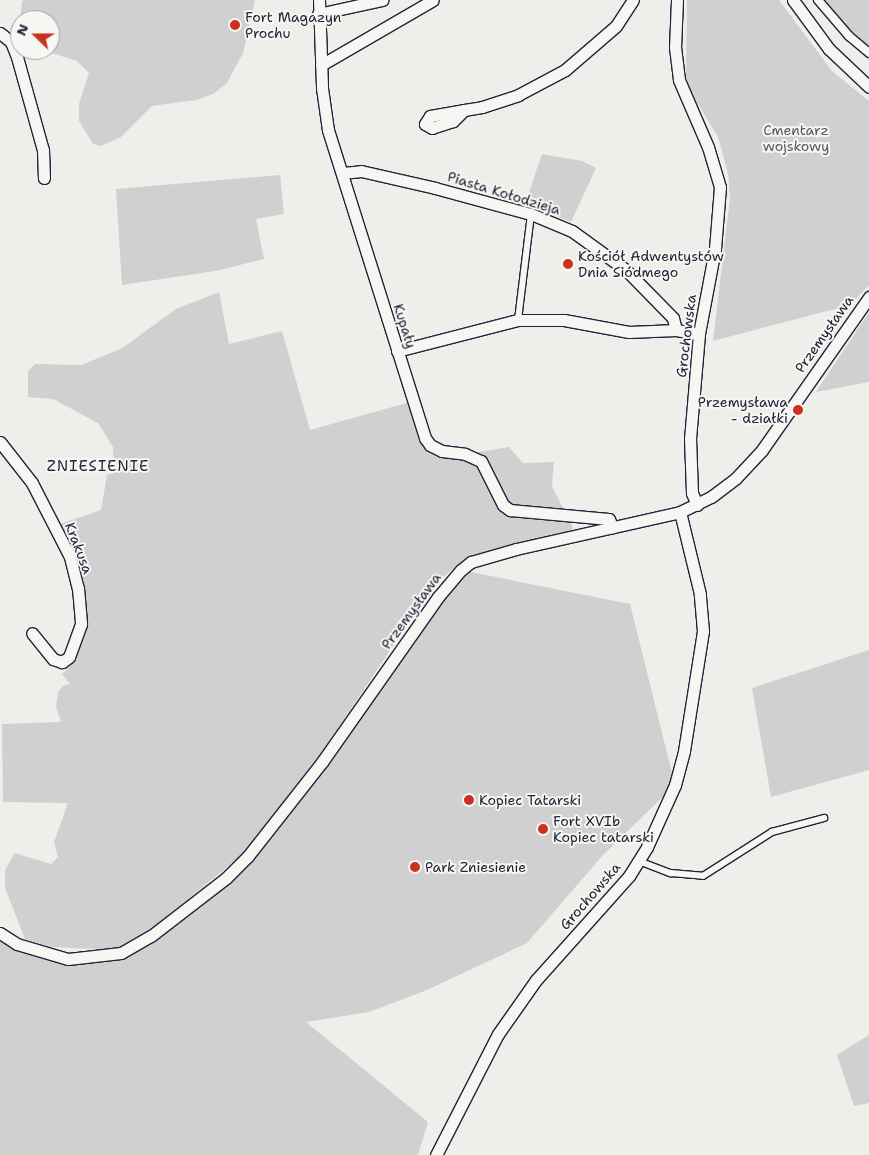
<!DOCTYPE html>
<meta charset="utf-8">
<style>
body{margin:0}
#map{position:relative;width:869px;height:1155px;overflow:hidden;background:#eeeeeb;font-family:"Shantell Sans",sans-serif}
div>[style]{position:absolute}
.green>*{inset:0;background:#d0d0d1}
.roads{filter:drop-shadow(1px 0 #22223b) drop-shadow(-1px 0 #22223b) drop-shadow(0 1px #22223b) drop-shadow(0 -1px #22223b)}
.service>*{height:5.5px;margin:-2.75px;padding:0 2.75px;transform-origin:2.75px;border-radius:2.75px;background:#f6f6f2}
.pedestrian>*{height:8px;margin:-4px;padding:0 4px;transform-origin:4px;border-radius:4px;background:#f6f6f2}
.minor>*{height:11px;margin:-5.5px;padding:0 5.5px;transform-origin:5.5px;border-radius:5.5px;background:#f6f6f2}
.dots>*{width:14px;height:14px;translate:-50% -50%;box-sizing:border-box;border:2px solid #f6f6f2;border-radius:50%}
span{translate:-50% -50%;white-space:nowrap;text-align:center;line-height:1.15;-webkit-text-stroke:4px #f6f6f2;paint-order:stroke}
.poi-label{font-size:14px;color:#22223b}
.left{translate:0 -50%;text-align:left}
.right{translate:-100% -50%;text-align:right}
.park-label{font-size:14px;color:#565668}
.street-label{font-size:14px;color:#22223b}
.neighbourhood-label{font-size:15px;color:#22223b;letter-spacing:1px}
.north{position:absolute;left:10px;top:10px;width:50px;height:50px;box-sizing:border-box;background:#f6f6f2;border:1px solid #a1a1a9;border-radius:50%;rotate:292deg;font-size:14px;font-weight:700;line-height:20px;text-align:center;color:#22223b}
.north::after{content:'';display:block;margin:auto;width:18px;height:22px;background:#c8321e;clip-path:polygon(50% 0,100% 100%,50% 72%,0 100%)}
</style>
<div id="map">
<div class="green">
<div style="clip-path:polygon(25px 0,255px 0,243px 53px,227px 83px,213px 94px,196px 100px,152px 106px,121px 137px,101px 146px,93px 144px,79px 121px,79px 104px,89px 73px,77px 61px,42px 50px,50px 50px,50px 20px,20px 20px,22px 1px)"></div>
<div style="clip-path:polygon(687px 0,779px 0,832px 71px,869px 101px,869px 285px,850px 305px,713px 341px,730px 198px,728px 174px,718px 137px,690px 91px,686px 76px)"></div>
<div style="clip-path:polygon(814px 0,869px 0,869px 60px,868px 60px)"></div>
<div style="clip-path:polygon(542px 154px,582px 161px,596px 168px,571px 222px,525px 204px)"></div>
<div style="clip-path:polygon(280px 175px,284px 214px,256px 219px,264px 259px,215px 271px,122px 285px,116px 189px)"></div>
<div style="clip-path:polygon(219px 292px,229px 344px,282px 331px,310px 430px,410px 402px,417px 429px,449px 457px,509px 447px,523px 463px,554px 462px,552px 486px,573px 528px,570px 533px,457px 565px,434px 585px,322px 752px,244px 853px,147px 933px,117px 950px,51px 947px,25px 939px,5px 888px,5px 870px,15px 853px,51px 864px,58px 857px,54px 842px,68px 803px,3px 802px,2px 724px,61px 722px,56px 707px,58px 692px,64px 685px,70px 684px,62px 674px,71px 665px,82px 635px,85px 610px,57px 525px,101px 510px,107px 475px,114px 473px,113px 447px,98px 423px,53px 399px,28px 397px,28px 371px,35px 364px,81px 365px,121px 349px,176px 309px)"></div>
<div style="clip-path:polygon(869px 313px,869px 382px,816px 392px,861px 324px)"></div>
<div style="clip-path:polygon(461px 570px,630px 604px,675px 785px,603px 855px,527px 943px,427px 990px,369px 1012px,306px 1022px,428px 1122px,418px 1155px,0 1155px,0 933px,49px 956px,121px 954px,248px 856px)"></div>
<div style="clip-path:polygon(869px 650px,869px 770px,771px 797px,752px 688px)"></div>
<div style="clip-path:polygon(869px 1035px,869px 1103px,854px 1106px,837px 1055px)"></div>
</div>
<div class="roads">
<div class="service">
<div style="left:518px;top:320px;width:107px;rotate:-83deg"></div>
<div style="left:639px;top:861px;width:34px;rotate:21deg"></div>
<div style="left:671px;top:873px;width:32px;rotate:5deg"></div>
<div style="left:703px;top:876px;width:82px;rotate:-32.5deg"></div>
<div style="left:772px;top:832px;width:54px;rotate:-15.1deg"></div>
</div>
<div class="pedestrian">
<div style="left:818px;top:0;width:48px;rotate:49.3deg"></div>
<div style="left:849px;top:36px;width:26px;rotate:40deg"></div>
</div>
<div class="minor">
<div style="left:319px;top:0;width:88px;rotate:88deg"></div>
<div style="left:322px;top:88px;width:42px;rotate:81.9deg"></div>
<div style="left:328px;top:130px;width:323px;rotate:72.5deg"></div>
<div style="left:425px;top:438px;width:9px;rotate:54deg"></div>
<div style="left:430px;top:445px;width:13px;rotate:27deg"></div>
<div style="left:442px;top:451px;width:23px;rotate:7deg"></div>
<div style="left:465px;top:454px;width:17px;rotate:24deg"></div>
<div style="left:481px;top:461px;width:49px;rotate:63.4deg"></div>
<div style="left:503px;top:505px;width:9px;rotate:36deg"></div>
<div style="left:510px;top:510px;width:99px;rotate:5.2deg"></div>
<div style="left:609px;top:519px;width:9px;rotate:69deg"></div>
<div style="left:677px;top:0;width:47px;rotate:92.4deg"></div>
<div style="left:675px;top:47px;width:33px;rotate:83deg"></div>
<div style="left:679px;top:80px;width:73px;rotate:66.6deg"></div>
<div style="left:708px;top:147px;width:42px;rotate:73.3deg"></div>
<div style="left:720px;top:187px;width:62px;rotate:94.6deg"></div>
<div style="left:715px;top:249px;width:86px;rotate:100.7deg"></div>
<div style="left:699px;top:334px;width:104px;rotate:94.9deg"></div>
<div style="left:690px;top:438px;width:55px;rotate:87.9deg"></div>
<div style="left:692px;top:493px;width:13px;rotate:67deg"></div>
<div style="left:793px;top:0;width:61px;rotate:53.7deg"></div>
<div style="left:829px;top:49px;width:55px;rotate:43.5deg"></div>
<div style="left:318px;top:14px;width:66px;rotate:-12.3deg"></div>
<div style="left:0;top:33px;width:14px;rotate:39deg"></div>
<div style="left:11px;top:42px;width:16px;rotate:68deg"></div>
<div style="left:17px;top:57px;width:97px;rotate:74.4deg"></div>
<div style="left:43px;top:150px;width:28px;rotate:88deg"></div>
<div style="left:321px;top:65px;width:129px;rotate:-30.1deg"></div>
<div style="left:464px;top:110px;width:16px;rotate:135deg"></div>
<div style="left:453px;top:121px;width:22px;rotate:162deg"></div>
<div style="left:432px;top:128px;width:8px;rotate:-150deg"></div>
<div style="left:425px;top:124px;width:9px;rotate:-58deg"></div>
<div style="left:430px;top:116px;width:35px;rotate:-10deg"></div>
<div style="left:464px;top:110px;width:18px;rotate:-9deg"></div>
<div style="left:482px;top:107px;width:38px;rotate:-18deg"></div>
<div style="left:518px;top:95px;width:53px;rotate:-28deg"></div>
<div style="left:565px;top:70px;width:67px;rotate:-40.8deg"></div>
<div style="left:616px;top:26px;width:31px;rotate:-57deg"></div>
<div style="left:343px;top:173px;width:18px;rotate:-6deg"></div>
<div style="left:361px;top:171px;width:76px;rotate:12.9deg"></div>
<div style="left:435px;top:188px;width:99px;rotate:15.2deg"></div>
<div style="left:531px;top:214px;width:44px;rotate:22.5deg"></div>
<div style="left:572px;top:231px;width:67px;rotate:35.8deg"></div>
<div style="left:626px;top:270px;width:67px;rotate:45.6deg"></div>
<div style="left:673px;top:318px;width:12px;rotate:76deg"></div>
<div style="left:397px;top:351px;width:125px;rotate:-14.4deg"></div>
<div style="left:518px;top:320px;width:46px"></div>
<div style="left:564px;top:320px;width:66px;rotate:10.5deg"></div>
<div style="left:629px;top:332px;width:47px;rotate:-2.4deg"></div>
<div style="left:676px;top:330px;width:23px;rotate:10deg"></div>
<div style="left:0;top:442px;width:52px;rotate:52deg"></div>
<div style="left:32px;top:483px;width:83px;rotate:62.8deg"></div>
<div style="left:70px;top:557px;width:32px;rotate:76deg"></div>
<div style="left:78px;top:588px;width:36px;rotate:85deg"></div>
<div style="left:81px;top:624px;width:35px;rotate:110deg"></div>
<div style="left:69px;top:657px;width:9px;rotate:144deg"></div>
<div style="left:62px;top:662px;width:9px;rotate:-162deg"></div>
<div style="left:53px;top:659px;width:33px;rotate:-129deg"></div>
<div style="left:0;top:933px;width:20px;rotate:33deg"></div>
<div style="left:17px;top:944px;width:53px;rotate:16.4deg"></div>
<div style="left:68px;top:959px;width:53px;rotate:-6.5deg"></div>
<div style="left:121px;top:953px;width:34px;rotate:-30deg"></div>
<div style="left:151px;top:936px;width:95px;rotate:-37.7deg"></div>
<div style="left:226px;top:878px;width:31px;rotate:-45deg"></div>
<div style="left:248px;top:856px;width:120px;rotate:-51.8deg"></div>
<div style="left:322px;top:762px;width:202px;rotate:-54.9deg"></div>
<div style="left:438px;top:597px;width:35px;rotate:-50deg"></div>
<div style="left:461px;top:570px;width:13px;rotate:-39deg"></div>
<div style="left:471px;top:562px;width:47px;rotate:-16.1deg"></div>
<div style="left:516px;top:549px;width:168px;rotate:-12.7deg"></div>
<div style="left:680px;top:512px;width:34px;rotate:-26deg"></div>
<div style="left:711px;top:497px;width:31px;rotate:-37deg"></div>
<div style="left:736px;top:478px;width:38px;rotate:-47deg"></div>
<div style="left:762px;top:450px;width:187px;rotate:-55deg"></div>
<div style="left:436px;top:1155px;width:136px;rotate:-62.9deg"></div>
<div style="left:498px;top:1034px;width:66px;rotate:-54.9deg"></div>
<div style="left:536px;top:980px;width:140px;rotate:-48.2deg"></div>
<div style="left:629px;top:876px;width:34px;rotate:-58deg"></div>
<div style="left:647px;top:847px;width:68px;rotate:-65.7deg"></div>
<div style="left:675px;top:785px;width:35px;rotate:-75deg"></div>
<div style="left:684px;top:751px;width:121px;rotate:-81deg"></div>
<div style="left:703px;top:631px;width:37px;rotate:-95deg"></div>
<div style="left:700px;top:594px;width:84px;rotate:-103.7deg"></div>
</div>
</div>
<div class="dots">
<div style="left:235px;top:25px;background:#c8321e"></div>
<div style="left:568px;top:264px;background:#c8321e"></div>
<div style="left:798px;top:410px;background:#c8321e"></div>
<div style="left:469px;top:800px;background:#c8321e"></div>
<div style="left:543px;top:829px;background:#c8321e"></div>
<div style="left:415px;top:867px;background:#c8321e"></div>
</div>
<div class="poi-label">
<span class="left" style="left:245px;top:25px">Fort Magazyn<br>Prochu</span>
<span class="left" style="left:578px;top:264px">Kościół Adwentystów<br>Dnia Siódmego</span>
<span class="right" style="left:788px;top:410px">Przemysława<br>- działki</span>
<span class="left" style="left:479px;top:800px">Kopiec Tatarski</span>
<span class="left" style="left:553px;top:829px">Fort XVIb<br>Kopiec tatarski</span>
<span class="left" style="left:425px;top:867px">Park Zniesienie</span>
</div>
<div class="park-label">
<span style="left:796px;top:138px">Cmentarz<br>wojskowy</span>
</div>
<div class="street-label">
<span style="left:504px;top:193px;rotate:17deg">Piasta Kołodzieja</span>
<span style="left:405px;top:326px;rotate:72deg">Kupały</span>
<span style="left:824px;top:334px;rotate:-55deg">Przemysława</span>
<span style="left:686px;top:336px;rotate:-83deg">Grochowska</span>
<span style="left:79px;top:548px;rotate:69deg">Krakusa</span>
<span style="left:411px;top:611px;rotate:-54deg">Przemysława</span>
<span style="left:590px;top:896px;rotate:-49deg">Grochowska</span>
</div>
<div class="neighbourhood-label">
<span style="left:98px;top:467px">ZNIESIENIE</span>
</div>
<div class="north">N</div>
</div>
